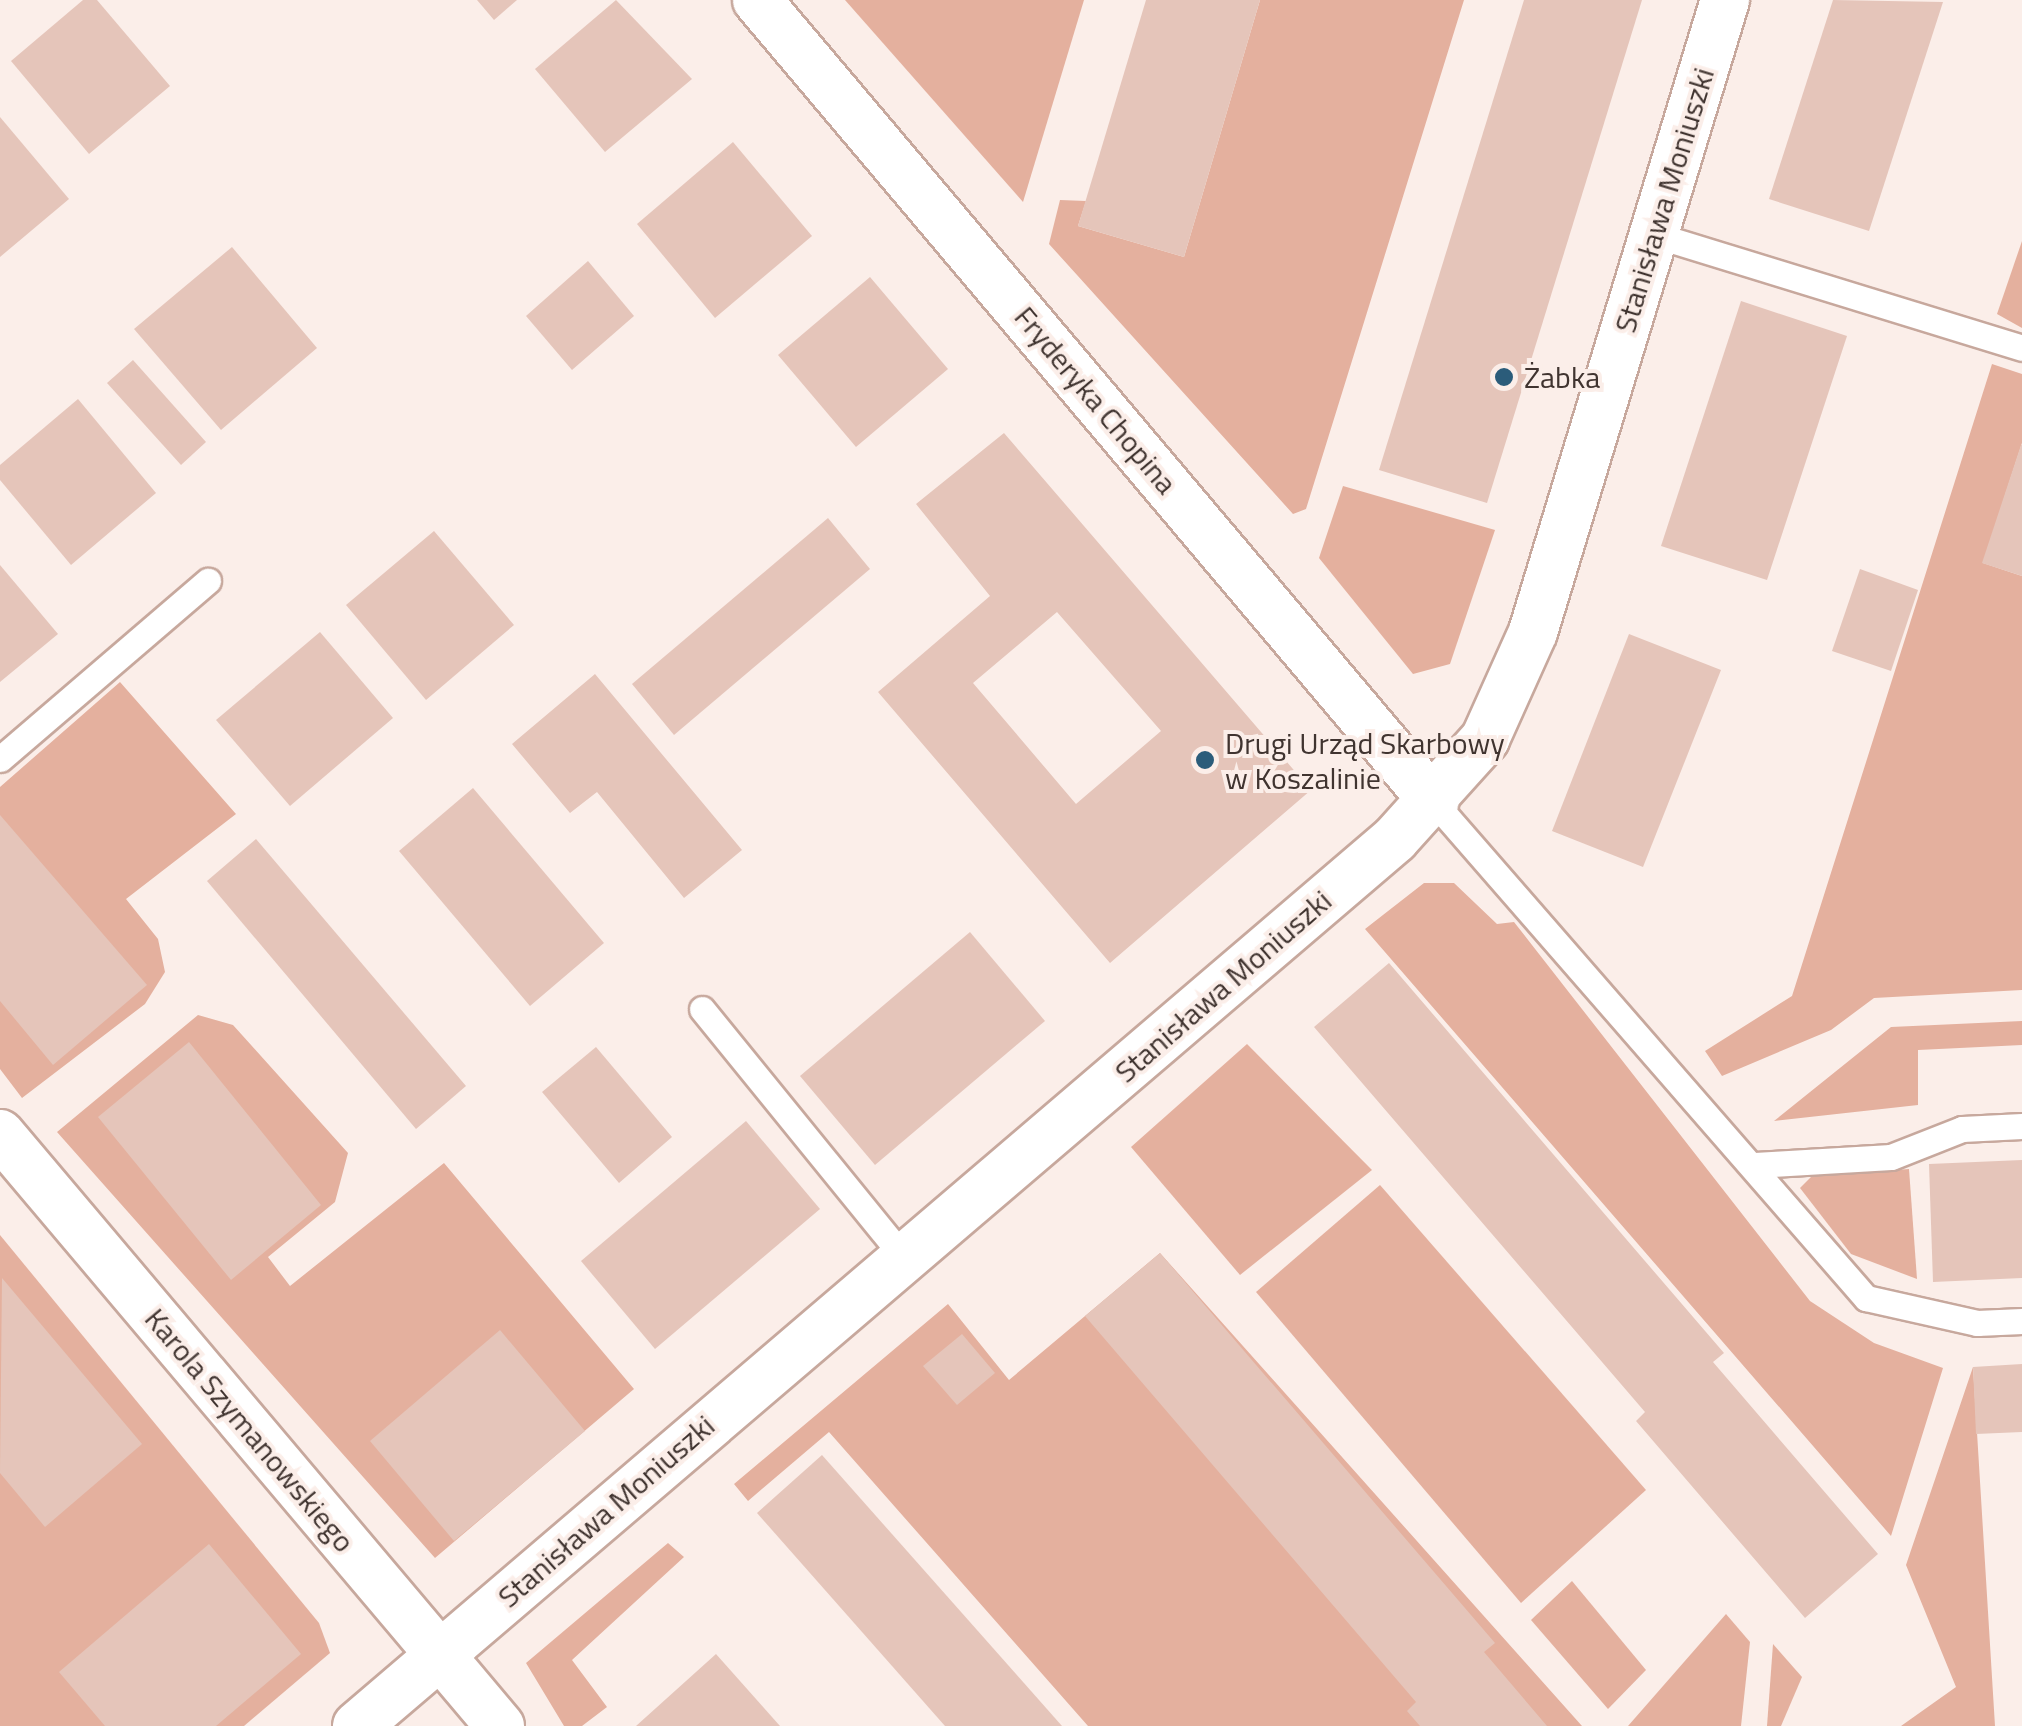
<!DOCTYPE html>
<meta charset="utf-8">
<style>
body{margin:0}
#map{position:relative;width:2022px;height:1726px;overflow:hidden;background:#fbeee9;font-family:"Titillium Web",sans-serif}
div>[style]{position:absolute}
.green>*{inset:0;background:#e4b09e}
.building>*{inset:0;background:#e5c5ba}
.roads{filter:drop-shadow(2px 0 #c7a89d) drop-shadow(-2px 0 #c7a89d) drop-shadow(0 2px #c7a89d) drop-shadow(0 -2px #c7a89d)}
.lane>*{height:25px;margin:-12.5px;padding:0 12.5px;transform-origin:12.5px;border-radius:12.5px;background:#fff}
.street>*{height:48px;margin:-24px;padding:0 24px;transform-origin:24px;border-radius:24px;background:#fff}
.dots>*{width:28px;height:28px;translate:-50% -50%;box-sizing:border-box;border:5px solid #fbeee9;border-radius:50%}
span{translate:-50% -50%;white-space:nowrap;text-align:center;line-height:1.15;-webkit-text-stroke:8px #fbeee9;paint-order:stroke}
.street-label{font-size:30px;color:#403430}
.poi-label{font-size:30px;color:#403430}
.left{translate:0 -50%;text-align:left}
</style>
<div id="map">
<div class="green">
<div style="clip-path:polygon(845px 0,1084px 0,1023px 202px)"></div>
<div style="clip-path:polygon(1260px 0,1464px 0,1306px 509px,1293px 514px,1049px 244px,1060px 200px,1086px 201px,1078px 226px,1184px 257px)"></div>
<div style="clip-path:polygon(2022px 241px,2022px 328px,1997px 314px)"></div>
<div style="clip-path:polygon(1992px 364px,2022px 374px,2022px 443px,1983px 563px,2022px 576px,2022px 990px,1874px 998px,1831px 1030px,1722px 1076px,1705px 1051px,1792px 996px)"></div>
<div style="clip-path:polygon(1343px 486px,1495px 530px,1450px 664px,1413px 674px,1319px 558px)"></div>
<div style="clip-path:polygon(120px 682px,236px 814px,126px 899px,158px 939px,165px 972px,145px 1004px,22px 1098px,0 1069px,0 787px)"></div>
<div style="clip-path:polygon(1424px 883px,1454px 883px,1497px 924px,1514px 922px,1810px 1301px,1874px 1343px,1943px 1368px,1891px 1536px,1365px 929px)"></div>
<div style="clip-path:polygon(198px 1015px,233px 1025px,348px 1153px,335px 1202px,268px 1257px,290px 1286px,444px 1163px,634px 1389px,435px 1558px,57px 1132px)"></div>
<div style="clip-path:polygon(2022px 1021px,2022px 1045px,1918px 1050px,1918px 1105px,1774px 1121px,1891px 1027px)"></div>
<div style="clip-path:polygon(1247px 1044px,1372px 1170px,1240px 1275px,1131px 1147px)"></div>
<div style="clip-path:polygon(1909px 1169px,1917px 1279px,1851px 1254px,1800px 1188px,1812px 1176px)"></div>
<div style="clip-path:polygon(1380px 1185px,1646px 1490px,1521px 1603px,1256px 1292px)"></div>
<div style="clip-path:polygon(0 1235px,319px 1623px,330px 1653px,244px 1726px,0 1726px)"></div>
<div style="clip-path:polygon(1160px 1253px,1582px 1726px,1088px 1726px,829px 1432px,748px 1501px,734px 1484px,948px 1304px,1009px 1380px)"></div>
<div style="clip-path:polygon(1973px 1367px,1995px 1726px,1901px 1726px,1956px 1687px,1906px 1565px)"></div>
<div style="clip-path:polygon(668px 1543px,684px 1557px,572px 1660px,607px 1707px,582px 1726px,564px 1726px,526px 1663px)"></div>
<div style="clip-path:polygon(1572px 1581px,1646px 1670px,1608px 1709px,1531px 1620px)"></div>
<div style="clip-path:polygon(1726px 1614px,1750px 1642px,1741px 1726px,1628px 1726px)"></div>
<div style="clip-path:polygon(1773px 1644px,1802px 1677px,1781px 1726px,1767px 1726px)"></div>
</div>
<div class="building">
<div style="clip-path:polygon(83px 0,97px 0,170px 86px,89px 154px,11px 61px)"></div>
<div style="clip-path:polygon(477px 0,517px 0,494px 20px)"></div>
<div style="clip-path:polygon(616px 0,692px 79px,605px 152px,535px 69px)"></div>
<div style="clip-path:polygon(1146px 0,1260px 0,1184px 257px,1078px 226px)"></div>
<div style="clip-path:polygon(1524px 0,1642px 0,1487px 503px,1379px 470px)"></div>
<div style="clip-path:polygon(1833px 0,1943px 2px,1869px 231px,1769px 199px)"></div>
<div style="clip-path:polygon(0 117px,69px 199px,0 257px)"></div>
<div style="clip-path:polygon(733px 142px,812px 236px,715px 318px,637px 224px)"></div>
<div style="clip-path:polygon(232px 247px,317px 348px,221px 430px,134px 329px)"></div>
<div style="clip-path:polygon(588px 261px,634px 316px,572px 370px,526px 316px)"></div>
<div style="clip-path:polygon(870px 277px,948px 369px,856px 447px,778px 355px)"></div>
<div style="clip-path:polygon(1741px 301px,1847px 336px,1767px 580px,1661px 546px)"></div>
<div style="clip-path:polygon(133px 360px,206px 442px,181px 465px,107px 383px)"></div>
<div style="clip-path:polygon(78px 399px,156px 493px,71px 565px,0 480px,0 465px)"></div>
<div style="clip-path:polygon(evenodd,1004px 433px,1311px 790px,1110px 963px,878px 692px,990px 596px,916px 504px,1004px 433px,1057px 612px,1161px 731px,1076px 804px,973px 683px,1057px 612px)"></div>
<div style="clip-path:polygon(2021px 445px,2022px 445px,2022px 576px,1982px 563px)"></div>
<div style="clip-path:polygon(828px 518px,870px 569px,674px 735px,632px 684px)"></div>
<div style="clip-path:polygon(434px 531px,514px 625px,426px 700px,346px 605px)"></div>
<div style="clip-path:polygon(0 565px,58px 634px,0 682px)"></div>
<div style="clip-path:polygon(1860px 569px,1918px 590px,1891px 671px,1832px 651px)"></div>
<div style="clip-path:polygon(320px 632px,393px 718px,290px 806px,216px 720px)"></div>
<div style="clip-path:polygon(1629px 634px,1721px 670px,1643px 867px,1552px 831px)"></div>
<div style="clip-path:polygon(595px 674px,742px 850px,684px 898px,597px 792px,570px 813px,512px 744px)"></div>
<div style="clip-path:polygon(473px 788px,604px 943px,530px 1006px,399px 851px)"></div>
<div style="clip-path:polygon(0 815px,147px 985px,53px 1065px,0 1001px)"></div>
<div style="clip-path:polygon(256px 839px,466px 1086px,416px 1129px,207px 881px)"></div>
<div style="clip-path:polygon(970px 932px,1045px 1021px,875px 1165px,800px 1076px)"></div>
<div style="clip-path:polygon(1389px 963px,1724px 1353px,1713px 1362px,1878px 1554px,1805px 1618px,1636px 1421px,1645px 1412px,1314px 1027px)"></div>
<div style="clip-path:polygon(189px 1042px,321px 1205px,231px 1280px,98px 1117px)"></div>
<div style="clip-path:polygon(596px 1047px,672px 1137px,619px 1183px,542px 1092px)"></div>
<div style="clip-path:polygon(746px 1121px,820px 1209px,655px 1349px,581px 1261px)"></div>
<div style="clip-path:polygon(2022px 1160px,2022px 1278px,1933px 1282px,1929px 1164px)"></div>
<div style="clip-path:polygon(1160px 1253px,1495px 1643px,1484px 1652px,1547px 1726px,1420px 1726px,1407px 1711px,1416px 1702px,1085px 1316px)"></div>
<div style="clip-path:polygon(2px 1278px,142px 1444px,45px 1527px,0 1473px)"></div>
<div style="clip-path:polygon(500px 1330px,585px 1431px,454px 1541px,370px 1441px)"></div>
<div style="clip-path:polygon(962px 1334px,995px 1373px,957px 1405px,923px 1366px)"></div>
<div style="clip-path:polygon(2022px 1364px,2022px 1432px,1976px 1434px,1973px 1367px)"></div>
<div style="clip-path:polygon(822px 1455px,1062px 1726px,945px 1726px,757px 1513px)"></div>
<div style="clip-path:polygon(209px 1544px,301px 1654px,216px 1726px,105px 1726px,59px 1672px)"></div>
<div style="clip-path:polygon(716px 1654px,780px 1726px,636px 1726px)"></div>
</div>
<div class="roads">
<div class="lane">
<div style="left:1652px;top:234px;width:387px;rotate:17.1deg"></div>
<div style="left:0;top:759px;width:274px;rotate:-40.6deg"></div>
<div style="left:1434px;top:802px;width:658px;rotate:48.95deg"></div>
<div style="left:1866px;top:1298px;width:114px;rotate:12.7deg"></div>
<div style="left:1977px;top:1323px;width:45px;rotate:-2.5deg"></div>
<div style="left:702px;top:1009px;width:321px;rotate:50.9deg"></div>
<div style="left:1755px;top:1165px;width:136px;rotate:-3.4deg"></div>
<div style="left:1891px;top:1157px;width:76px;rotate:-21.5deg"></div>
<div style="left:1962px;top:1129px;width:60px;rotate:-2.9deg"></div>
</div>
<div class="street">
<div style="left:757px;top:0;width:1050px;rotate:49.83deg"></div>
<div style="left:0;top:1134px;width:775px;rotate:49.82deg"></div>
<div style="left:357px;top:1726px;width:1365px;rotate:-40.51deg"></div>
<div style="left:1395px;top:839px;width:135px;rotate:-48deg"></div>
<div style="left:1485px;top:739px;width:117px;rotate:-65.8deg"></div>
<div style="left:1533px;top:632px;width:661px;rotate:-73.1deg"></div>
</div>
</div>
<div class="dots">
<div style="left:1504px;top:377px;background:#2b5c7a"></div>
<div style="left:1205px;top:760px;background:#2b5c7a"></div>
</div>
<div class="street-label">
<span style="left:1664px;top:200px;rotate:-73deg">Stanisława Moniuszki</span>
<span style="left:1096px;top:400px;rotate:50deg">Fryderyka Chopina</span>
<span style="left:1223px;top:986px;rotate:-41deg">Stanisława Moniuszki</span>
<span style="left:250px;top:1430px;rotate:50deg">Karola Szymanowskiego</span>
<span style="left:606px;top:1511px;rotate:-41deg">Stanisława Moniuszki</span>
</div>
<div class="poi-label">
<span class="left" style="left:1524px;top:377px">Żabka</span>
<span class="left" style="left:1225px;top:760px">Drugi Urząd Skarbowy<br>w Koszalinie</span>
</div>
</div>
